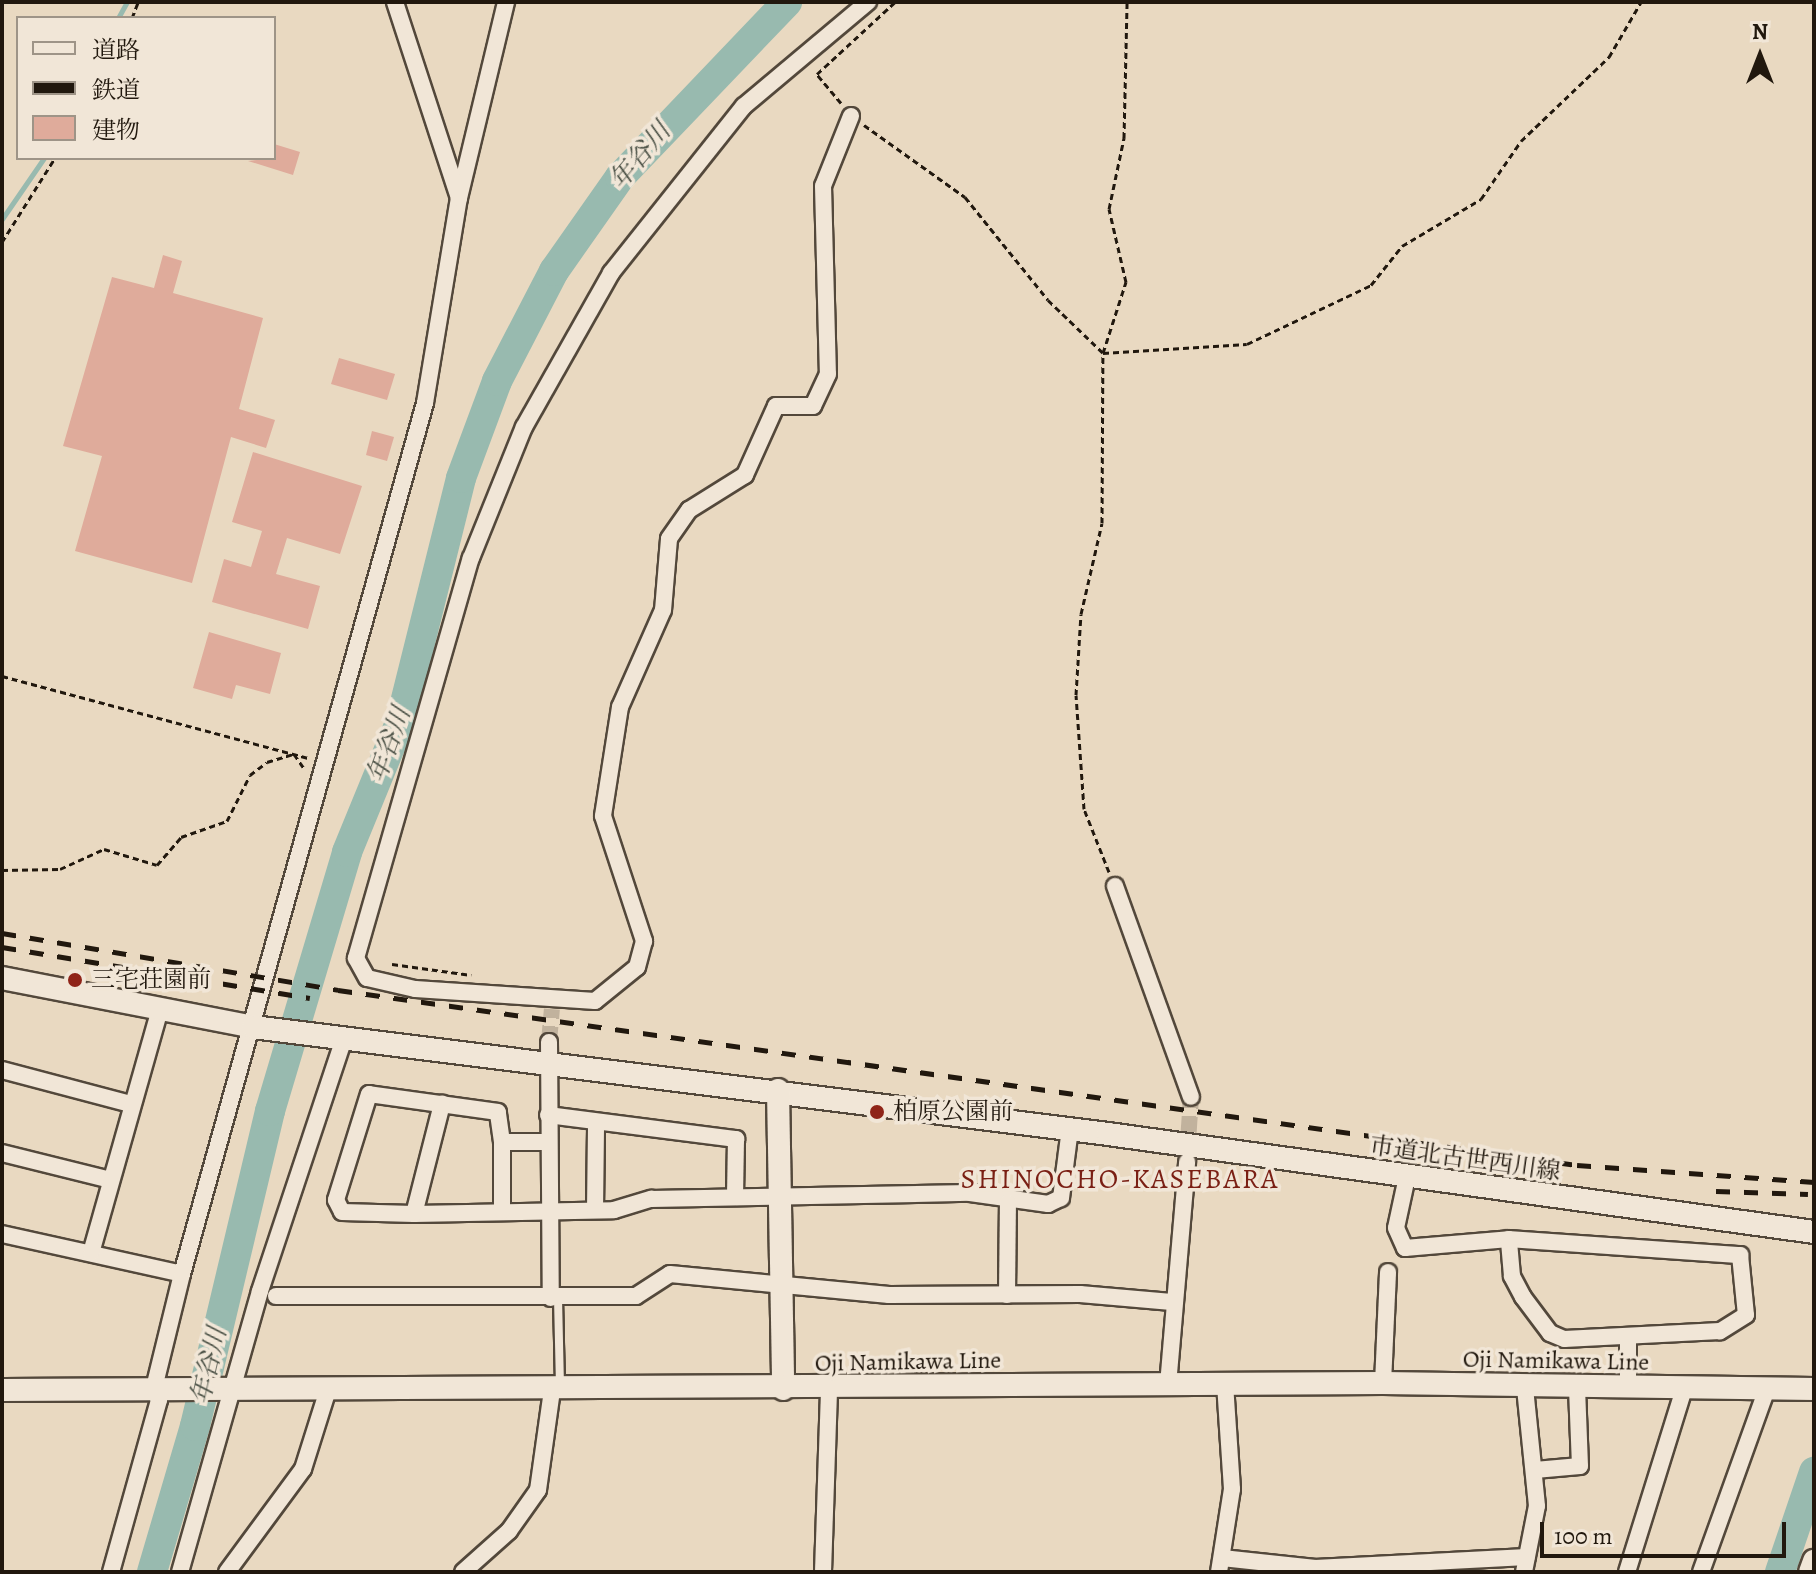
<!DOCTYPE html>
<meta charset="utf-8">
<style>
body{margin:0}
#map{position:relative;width:1816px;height:1574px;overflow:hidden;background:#e9d9c1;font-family:Alegreya,"Noto Serif JP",serif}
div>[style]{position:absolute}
.stream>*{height:5px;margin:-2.5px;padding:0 2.5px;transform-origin:2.5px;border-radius:2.5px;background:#98baaf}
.river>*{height:30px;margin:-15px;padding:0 15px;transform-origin:15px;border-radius:15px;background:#98baaf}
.building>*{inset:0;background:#dfab9b}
.street-tunnel>*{height:16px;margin-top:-8px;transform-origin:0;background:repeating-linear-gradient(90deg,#c1b29d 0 16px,transparent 0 24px)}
.path>*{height:3px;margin-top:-1.5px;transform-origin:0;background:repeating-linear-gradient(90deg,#21180e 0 6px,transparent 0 10px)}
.roads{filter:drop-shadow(2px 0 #53483b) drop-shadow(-2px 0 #53483b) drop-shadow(0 2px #53483b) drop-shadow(0 -2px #53483b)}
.lane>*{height:8px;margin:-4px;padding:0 4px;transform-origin:4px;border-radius:4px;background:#f1e6d7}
.street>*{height:16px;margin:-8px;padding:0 8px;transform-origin:8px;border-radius:8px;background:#f1e6d7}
.secondary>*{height:22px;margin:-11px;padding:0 11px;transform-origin:11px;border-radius:11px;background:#f1e6d7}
.rail>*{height:5px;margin-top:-2.5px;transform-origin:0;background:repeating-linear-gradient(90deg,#21180e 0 14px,transparent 0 28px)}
.dots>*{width:22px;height:22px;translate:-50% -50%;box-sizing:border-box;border:4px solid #f1e6d7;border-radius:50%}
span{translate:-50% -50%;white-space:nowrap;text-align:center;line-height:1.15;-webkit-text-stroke:7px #f1e6d7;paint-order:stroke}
.poi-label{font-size:24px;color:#21180e}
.left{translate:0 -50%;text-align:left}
.street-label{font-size:24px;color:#21180e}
.water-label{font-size:26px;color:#4b5146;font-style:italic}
.quarter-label{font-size:28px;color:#7a1f14;letter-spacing:2px}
.frame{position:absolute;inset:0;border:4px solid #21180e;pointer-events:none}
.legend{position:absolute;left:16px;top:16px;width:260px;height:144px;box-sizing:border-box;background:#f1e6d7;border:2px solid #9e9487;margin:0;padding:10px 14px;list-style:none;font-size:24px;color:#21180e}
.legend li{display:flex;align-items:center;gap:16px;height:40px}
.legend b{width:40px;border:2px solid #9e9487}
.north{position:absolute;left:1720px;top:16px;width:80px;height:80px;-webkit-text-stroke:6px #f1e6d7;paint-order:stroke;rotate:0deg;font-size:22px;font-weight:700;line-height:32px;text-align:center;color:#21180e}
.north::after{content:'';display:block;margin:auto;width:28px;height:36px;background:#21180e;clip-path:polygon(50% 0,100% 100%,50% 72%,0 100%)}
.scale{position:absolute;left:1540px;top:1522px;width:246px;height:36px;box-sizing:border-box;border:4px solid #21180e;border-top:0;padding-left:10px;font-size:24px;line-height:28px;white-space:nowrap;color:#21180e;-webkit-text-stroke:6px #f1e6d7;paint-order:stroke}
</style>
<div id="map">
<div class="stream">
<div style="left:118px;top:18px;width:18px;rotate:-61deg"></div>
<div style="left:2px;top:219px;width:74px;rotate:-55.5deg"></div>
</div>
<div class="river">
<div style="left:152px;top:1572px;width:152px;rotate:-73.6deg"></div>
<div style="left:195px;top:1426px;width:324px;rotate:-76.6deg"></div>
<div style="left:270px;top:1111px;width:270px;rotate:-73.4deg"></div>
<div style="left:347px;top:852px;width:139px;rotate:-67.7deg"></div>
<div style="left:400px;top:723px;width:252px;rotate:-76deg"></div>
<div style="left:461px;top:478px;width:103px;rotate:-69.6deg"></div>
<div style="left:497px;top:381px;width:124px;rotate:-62.6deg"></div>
<div style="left:554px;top:271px;width:115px;rotate:-54.9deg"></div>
<div style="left:620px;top:177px;width:242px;rotate:-46.3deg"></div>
<div style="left:1780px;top:1572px;width:106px;rotate:-71.2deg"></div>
</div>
<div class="building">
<div style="clip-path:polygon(274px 144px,300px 152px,293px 175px,248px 161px,274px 158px)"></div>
<div style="clip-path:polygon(163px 255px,182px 261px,173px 293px,263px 318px,239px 409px,275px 420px,266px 448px,231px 437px,192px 583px,75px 551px,102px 456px,63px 446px,112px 277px,154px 288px)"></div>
<div style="clip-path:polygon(339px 358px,395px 374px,387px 400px,331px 384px)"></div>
<div style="clip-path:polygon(372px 431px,394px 437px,387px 461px,366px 455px)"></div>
<div style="clip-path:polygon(253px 452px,362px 486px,340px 554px,287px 538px,276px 574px,320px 586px,308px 629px,212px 602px,224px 559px,251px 567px,262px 531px,232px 522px)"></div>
<div style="clip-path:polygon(209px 632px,281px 653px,270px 694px,236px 685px,232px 699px,193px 688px)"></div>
</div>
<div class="street-tunnel">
<div style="left:549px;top:1042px;width:33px;rotate:-85deg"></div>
<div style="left:1187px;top:1156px;width:59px;rotate:-86.1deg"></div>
</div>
<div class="path">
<div style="left:132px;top:18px;width:17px;rotate:-69deg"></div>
<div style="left:841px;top:103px;width:38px;rotate:-130deg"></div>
<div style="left:817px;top:74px;width:106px;rotate:-42.7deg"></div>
<div style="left:864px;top:125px;width:124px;rotate:35.5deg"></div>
<div style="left:965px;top:197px;width:132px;rotate:51.1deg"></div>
<div style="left:1048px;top:300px;width:76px;rotate:43.9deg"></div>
<div style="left:1103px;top:353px;width:144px;rotate:-3.6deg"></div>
<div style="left:1247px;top:344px;width:137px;rotate:-25.4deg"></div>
<div style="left:1371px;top:285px;width:50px;rotate:-51.5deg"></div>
<div style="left:1402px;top:246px;width:92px;rotate:-30.7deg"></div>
<div style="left:1481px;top:199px;width:70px;rotate:-55.4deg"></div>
<div style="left:1521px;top:141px;width:122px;rotate:-43.7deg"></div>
<div style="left:1609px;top:57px;width:64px;rotate:-59.8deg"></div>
<div style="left:2px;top:242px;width:99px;rotate:-57.8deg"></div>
<div style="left:2px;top:676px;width:318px;rotate:15deg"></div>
<div style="left:2px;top:870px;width:58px;rotate:-1deg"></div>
<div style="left:60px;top:869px;width:48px;rotate:-24.4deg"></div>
<div style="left:104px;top:849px;width:55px;rotate:16.8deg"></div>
<div style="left:157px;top:865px;width:37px;rotate:-49deg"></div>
<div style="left:181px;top:837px;width:49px;rotate:-19.2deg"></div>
<div style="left:227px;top:821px;width:51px;rotate:-63.4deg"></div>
<div style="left:250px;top:775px;width:21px;rotate:-37deg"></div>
<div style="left:267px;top:762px;width:28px;rotate:-17deg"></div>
<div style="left:294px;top:754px;width:19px;rotate:55deg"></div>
<div style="left:1109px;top:872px;width:68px;rotate:-111.6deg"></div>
<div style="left:1084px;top:809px;width:114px;rotate:-94deg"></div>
<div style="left:1076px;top:695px;width:81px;rotate:-86.5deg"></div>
<div style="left:1081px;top:614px;width:93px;rotate:-77deg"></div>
<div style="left:1102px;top:523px;width:170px;rotate:-89.7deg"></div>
<div style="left:1103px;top:353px;width:75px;rotate:-72.1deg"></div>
<div style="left:1126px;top:282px;width:75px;rotate:-103.1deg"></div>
<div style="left:1109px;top:209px;width:73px;rotate:-78.1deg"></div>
<div style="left:1124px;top:138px;width:136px;rotate:-88.7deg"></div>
<div style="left:392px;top:964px;width:80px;rotate:7.9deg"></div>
</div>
<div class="roads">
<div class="lane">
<div style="left:558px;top:1298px;width:87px;rotate:88.7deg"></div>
</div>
<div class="street">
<div style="left:851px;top:116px;width:75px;rotate:111.8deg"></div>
<div style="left:823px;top:186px;width:188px;rotate:88.5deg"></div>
<div style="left:828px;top:374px;width:35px;rotate:115deg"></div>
<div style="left:813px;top:406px;width:37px;rotate:180deg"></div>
<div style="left:776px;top:406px;width:76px;rotate:114.2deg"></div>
<div style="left:745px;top:475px;width:66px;rotate:148deg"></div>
<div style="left:689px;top:510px;width:35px;rotate:125deg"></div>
<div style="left:669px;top:539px;width:71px;rotate:94.8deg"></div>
<div style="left:663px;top:610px;width:106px;rotate:113.9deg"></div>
<div style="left:620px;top:707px;width:110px;rotate:98.9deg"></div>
<div style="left:603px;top:816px;width:132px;rotate:71.8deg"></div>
<div style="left:644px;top:941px;width:27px;rotate:105deg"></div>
<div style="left:637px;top:967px;width:54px;rotate:141deg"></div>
<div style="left:595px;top:1001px;width:180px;rotate:-176.2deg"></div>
<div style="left:415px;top:989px;width:49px;rotate:-167.1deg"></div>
<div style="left:367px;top:978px;width:23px;rotate:-119deg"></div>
<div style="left:356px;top:958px;width:416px;rotate:-74deg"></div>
<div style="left:471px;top:558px;width:141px;rotate:-68deg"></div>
<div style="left:524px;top:427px;width:177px;rotate:-60.5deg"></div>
<div style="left:611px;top:273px;width:213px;rotate:-51.5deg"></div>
<div style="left:744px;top:106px;width:162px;rotate:-40deg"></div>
<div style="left:459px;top:198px;width:202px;rotate:-76.5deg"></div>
<div style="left:1115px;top:886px;width:224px;rotate:70.2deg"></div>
<div style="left:549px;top:1042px;width:256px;rotate:89.6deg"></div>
<div style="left:2px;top:1070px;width:133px;rotate:14.8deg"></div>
<div style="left:548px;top:1115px;width:190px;rotate:7.3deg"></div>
<div style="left:736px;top:1139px;width:58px;rotate:91deg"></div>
<div style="left:502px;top:1142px;width:30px;rotate:-98deg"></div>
<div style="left:498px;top:1112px;width:130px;rotate:-172.1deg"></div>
<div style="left:369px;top:1094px;width:111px;rotate:107.3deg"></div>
<div style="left:336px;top:1200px;width:13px;rotate:63deg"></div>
<div style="left:342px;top:1212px;width:72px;rotate:1.6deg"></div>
<div style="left:414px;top:1214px;width:200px;rotate:-1.1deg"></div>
<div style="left:614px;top:1210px;width:39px;rotate:-17deg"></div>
<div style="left:651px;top:1199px;width:319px;rotate:-1.1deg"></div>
<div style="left:970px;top:1193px;width:79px;rotate:8deg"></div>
<div style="left:1048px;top:1204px;width:14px;rotate:-25deg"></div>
<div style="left:1061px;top:1198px;width:70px;rotate:-82.6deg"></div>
<div style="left:2px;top:1153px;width:111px;rotate:14deg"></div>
<div style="left:1407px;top:1177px;width:52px;rotate:102.2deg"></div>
<div style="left:1396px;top:1228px;width:22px;rotate:66deg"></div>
<div style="left:1405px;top:1248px;width:104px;rotate:-4.9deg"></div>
<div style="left:595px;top:1210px;width:88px;rotate:-89.3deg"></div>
<div style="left:502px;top:1211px;width:69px;rotate:-90deg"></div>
<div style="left:502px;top:1142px;width:47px"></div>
<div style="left:414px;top:1214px;width:114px;rotate:-75.7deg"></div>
<div style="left:2px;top:1234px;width:184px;rotate:12.5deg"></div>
<div style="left:1509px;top:1239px;width:232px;rotate:4deg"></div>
<div style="left:1740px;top:1255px;width:60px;rotate:84.3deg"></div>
<div style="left:1746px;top:1315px;width:31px;rotate:148deg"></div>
<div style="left:1720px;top:1331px;width:156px;rotate:177.1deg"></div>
<div style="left:1564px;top:1339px;width:15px;rotate:-157deg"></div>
<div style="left:1550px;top:1333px;width:45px;rotate:-126.9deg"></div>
<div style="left:1523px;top:1297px;width:24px;rotate:-118deg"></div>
<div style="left:1512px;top:1276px;width:37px;rotate:-95deg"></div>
<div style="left:91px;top:1253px;width:250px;rotate:-74.2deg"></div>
<div style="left:1007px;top:1295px;width:92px;rotate:-89.4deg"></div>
<div style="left:276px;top:1296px;width:360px"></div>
<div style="left:636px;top:1296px;width:40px;rotate:-32.9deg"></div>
<div style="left:670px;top:1274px;width:220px;rotate:5.5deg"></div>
<div style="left:889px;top:1295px;width:191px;rotate:-0.3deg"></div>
<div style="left:1080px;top:1294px;width:92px;rotate:5deg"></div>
<div style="left:1628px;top:1337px;width:51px;rotate:90deg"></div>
<div style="left:1383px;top:1383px;width:111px;rotate:-87.4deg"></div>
<div style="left:1168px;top:1385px;width:224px;rotate:-85.1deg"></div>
<div style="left:1535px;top:1470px;width:45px;rotate:-5.1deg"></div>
<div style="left:1580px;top:1466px;width:78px;rotate:-92.2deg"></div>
<div style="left:1222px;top:1558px;width:94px;rotate:6.1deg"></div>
<div style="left:1315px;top:1568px;width:212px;rotate:-3deg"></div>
<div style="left:111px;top:1572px;width:179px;rotate:-74.4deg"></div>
<div style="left:159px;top:1400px;width:13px;rotate:-113deg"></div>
<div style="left:154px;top:1388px;width:117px;rotate:-76.2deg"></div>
<div style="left:182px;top:1274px;width:904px;rotate:-74.41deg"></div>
<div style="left:425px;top:403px;width:208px;rotate:-80.6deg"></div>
<div style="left:459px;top:198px;width:206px;rotate:-108.1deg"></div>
<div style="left:180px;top:1572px;width:292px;rotate:-74.1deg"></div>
<div style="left:260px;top:1291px;width:267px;rotate:-71.6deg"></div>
<div style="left:227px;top:1572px;width:128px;rotate:-53.6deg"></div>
<div style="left:303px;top:1469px;width:80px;rotate:-72.5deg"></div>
<div style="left:463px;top:1572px;width:62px;rotate:-41.7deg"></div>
<div style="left:509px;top:1531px;width:50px;rotate:-54.7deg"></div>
<div style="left:538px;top:1490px;width:100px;rotate:-82deg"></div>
<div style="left:823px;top:1572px;width:184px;rotate:-88.1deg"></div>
<div style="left:1219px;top:1572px;width:84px;rotate:-81.1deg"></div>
<div style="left:1232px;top:1489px;width:105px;rotate:-93.8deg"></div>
<div style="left:1524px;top:1572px;width:67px;rotate:-78.9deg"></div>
<div style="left:1537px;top:1506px;width:120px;rotate:-95.8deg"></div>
<div style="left:1627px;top:1572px;width:192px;rotate:-72.7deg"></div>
<div style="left:1701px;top:1572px;width:195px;rotate:-70.2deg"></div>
</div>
<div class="secondary">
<div style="left:2px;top:978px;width:256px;rotate:11deg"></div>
<div style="left:253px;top:1027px;width:862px;rotate:7.13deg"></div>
<div style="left:1108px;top:1134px;width:713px;rotate:7.9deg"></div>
<div style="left:778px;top:1090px;width:299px;rotate:89deg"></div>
<div style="left:2px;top:1390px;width:1381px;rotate:-0.29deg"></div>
<div style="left:1383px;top:1383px;width:431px;rotate:0.8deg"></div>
<div style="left:1810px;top:1572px;width:12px;rotate:-70deg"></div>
</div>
</div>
<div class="rail">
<div style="left:2px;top:933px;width:341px;rotate:9.6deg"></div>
<div style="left:338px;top:990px;width:1251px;rotate:8.04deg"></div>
<div style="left:1577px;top:1165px;width:238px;rotate:4.1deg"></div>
<div style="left:2px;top:947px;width:312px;rotate:9.4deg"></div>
<div style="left:1716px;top:1191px;width:92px;rotate:1.9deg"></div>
</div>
<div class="dots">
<div style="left:75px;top:980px;background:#8f2418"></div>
<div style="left:877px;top:1112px;background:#8f2418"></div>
</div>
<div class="poi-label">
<span class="left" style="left:91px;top:980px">三宅荘園前</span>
<span class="left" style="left:893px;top:1112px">柏原公園前</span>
</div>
<div class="street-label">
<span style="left:1465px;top:1159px;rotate:8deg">市道北古世西川線</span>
<span style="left:1556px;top:1361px;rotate:1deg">Oji Namikawa Line</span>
<span style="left:908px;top:1362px;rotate:-1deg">Oji Namikawa Line</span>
</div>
<div class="water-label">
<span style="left:640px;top:156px;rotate:-50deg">年谷川</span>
<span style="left:389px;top:745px;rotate:-70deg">年谷川</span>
<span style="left:209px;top:1366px;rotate:-77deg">年谷川</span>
</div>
<div class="quarter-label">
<span style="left:1120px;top:1179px">SHINOCHO-KASEBARA</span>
</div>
<div class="frame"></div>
<ul class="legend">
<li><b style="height:10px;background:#f1e6d7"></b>道路</li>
<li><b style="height:10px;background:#21180e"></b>鉄道</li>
<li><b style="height:22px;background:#dfab9b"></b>建物</li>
</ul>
<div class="north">N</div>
<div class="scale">100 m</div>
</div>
